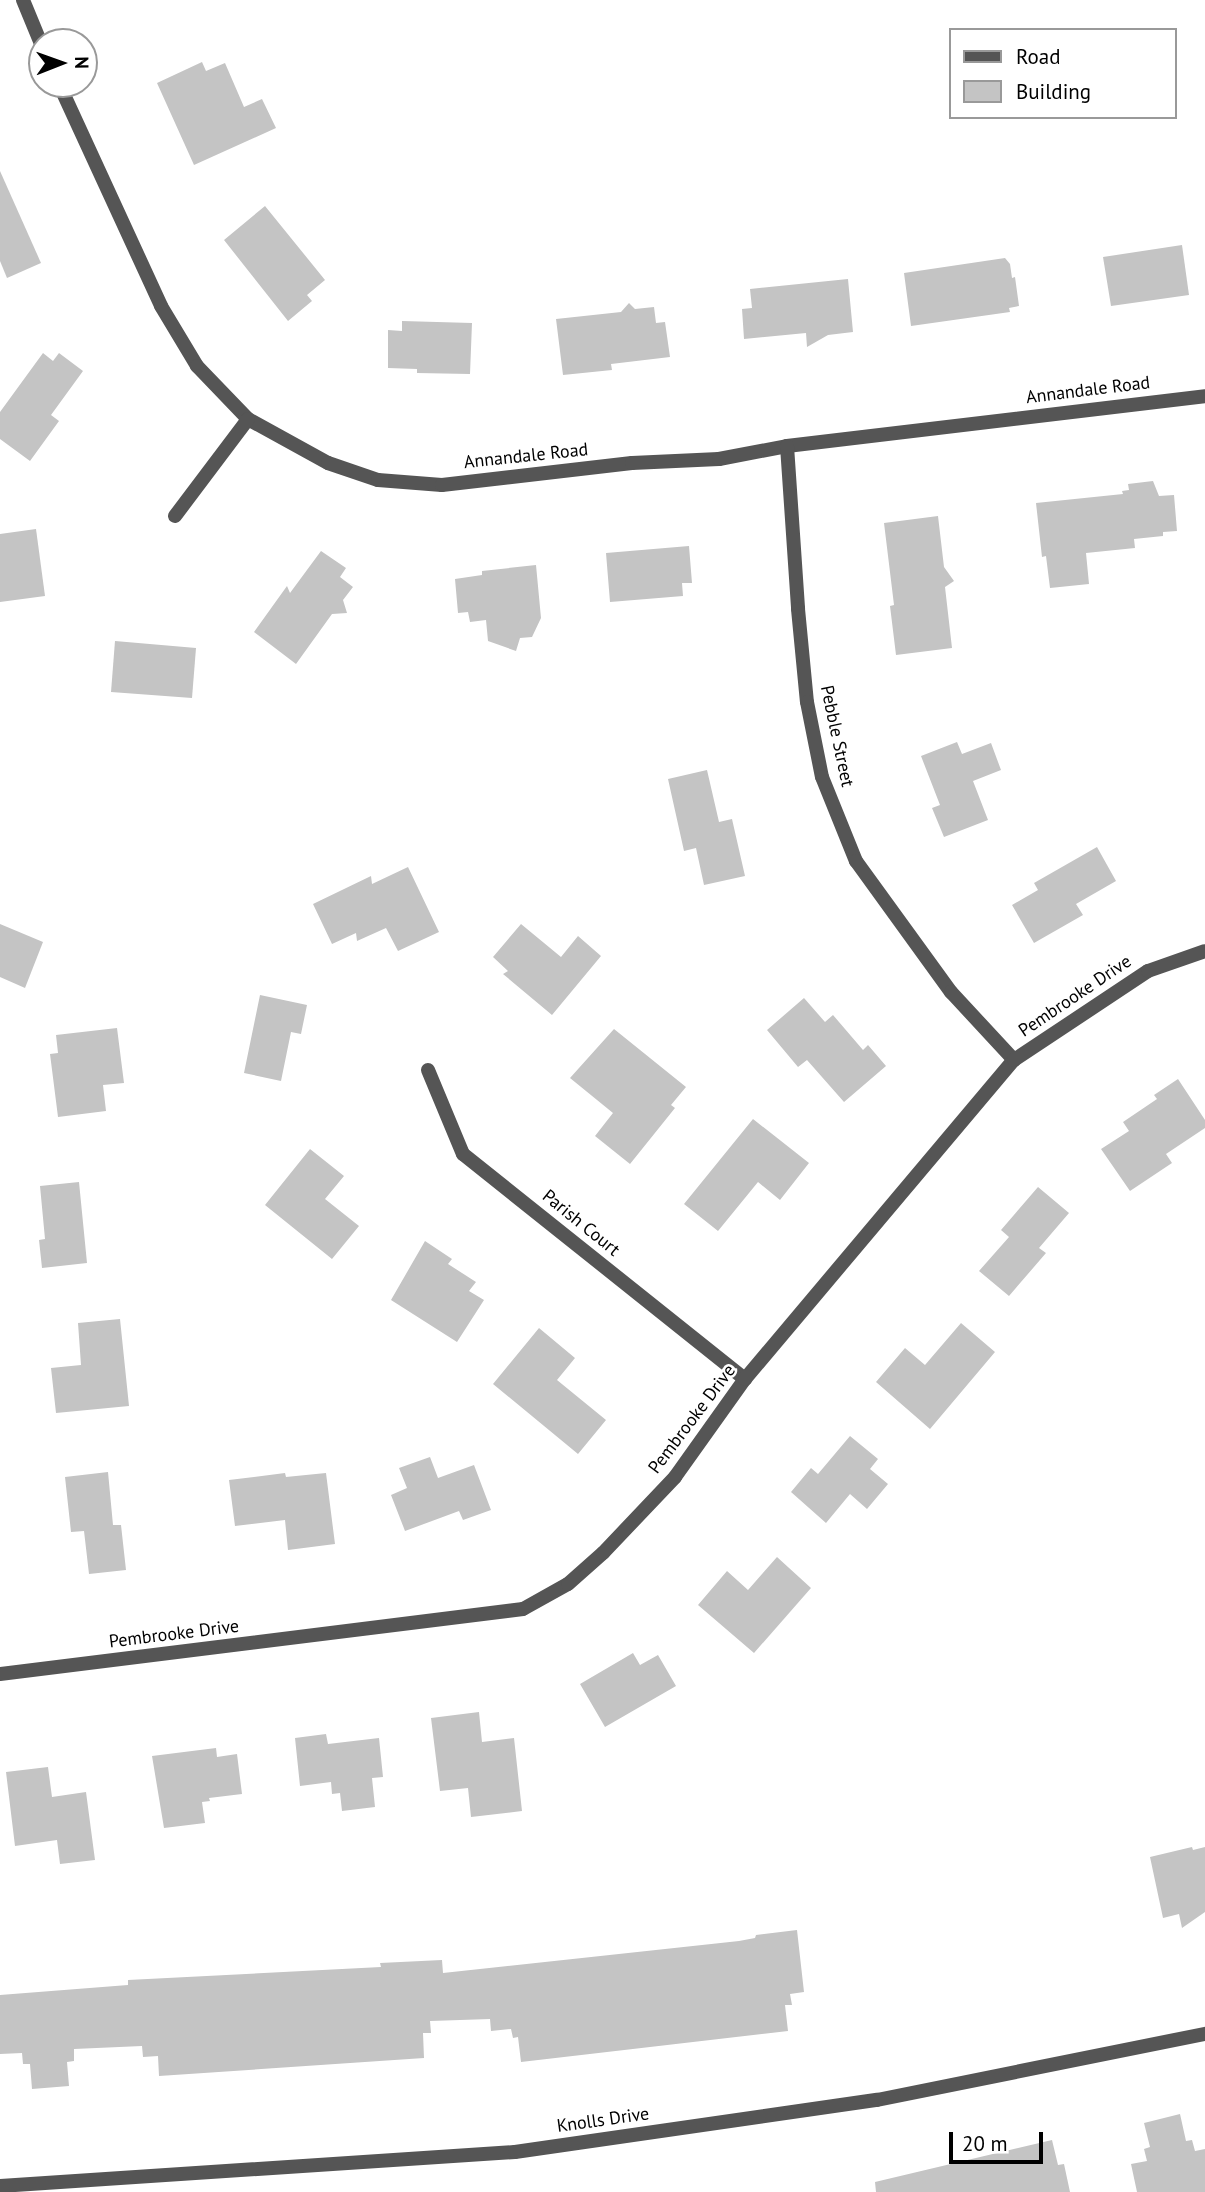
<!DOCTYPE html>
<style>
body{margin:0}
#map{position:relative;width:1205px;height:2192px;overflow:hidden;background:#fff;font-family:"PT Sans",sans-serif}
div>[style]{position:absolute}
.building>*{inset:0;background:#c4c4c4}
.street>*{height:14px;margin:-7px;padding:0 7px;transform-origin:7px;border-radius:7px;background:#555}
span{translate:-50% -50%;white-space:nowrap;text-align:center;line-height:1.15;-webkit-text-stroke:5px #fff;paint-order:stroke}
.street-label{font-size:18px;color:#000}
.legend{position:absolute;left:949px;top:28px;width:228px;height:91px;box-sizing:border-box;background:#fff;border:2px solid #999;margin:0;padding:9px 12px;list-style:none;font-size:21px;color:#000}
.legend li{display:flex;align-items:center;gap:14px;height:35px}
.legend b{width:35px;border:2px solid #999}
.north{position:absolute;left:28px;top:28px;width:70px;height:70px;box-sizing:border-box;background:#fff;border:2px solid #999;border-radius:50%;rotate:89deg;font-size:19px;font-weight:700;line-height:28px;text-align:center;color:#000}
.north::after{content:'';display:block;margin:auto;width:24px;height:32px;background:#000;clip-path:polygon(50% 0,100% 100%,50% 72%,0 100%)}
.scale{position:absolute;left:949px;top:2132px;width:94px;height:32px;box-sizing:border-box;border:4px solid #000;border-top:0;padding-left:9px;font-size:21px;line-height:24px;white-space:nowrap;color:#000;-webkit-text-stroke:5px #fff;paint-order:stroke}
</style>
<div id="map">
<div class="building">
<div style="clip-path:polygon(202px 62px,206px 71px,225px 63px,244px 107px,262px 99px,276px 128px,194px 165px,157px 83px)"></div>
<div style="clip-path:polygon(0 171px,41px 263px,7px 278px,0 261px)"></div>
<div style="clip-path:polygon(265px 206px,325px 280px,307px 295px,312px 301px,288px 321px,224px 240px)"></div>
<div style="clip-path:polygon(1182px 245px,1189px 295px,1111px 306px,1103px 257px)"></div>
<div style="clip-path:polygon(1005px 258px,1010px 264px,1012px 278px,1015px 277px,1019px 306px,1009px 308px,1010px 312px,911px 326px,904px 273px)"></div>
<div style="clip-path:polygon(848px 279px,853px 332px,828px 335px,807px 347px,806px 333px,744px 339px,742px 309px,752px 308px,750px 289px)"></div>
<div style="clip-path:polygon(629px 303px,635px 309px,654px 307px,656px 323px,665px 322px,670px 357px,611px 364px,612px 370px,563px 375px,556px 319px,621px 312px)"></div>
<div style="clip-path:polygon(402px 321px,472px 323px,470px 374px,417px 373px,417px 369px,388px 368px,388px 330px,402px 331px)"></div>
<div style="clip-path:polygon(43px 353px,53px 361px,59px 353px,83px 371px,51px 415px,59px 421px,30px 461px,0 439px,0 412px)"></div>
<div style="clip-path:polygon(1153px 481px,1159px 496px,1174px 495px,1177px 531px,1163px 532px,1163px 536px,1134px 539px,1135px 548px,1086px 553px,1089px 584px,1050px 588px,1046px 556px,1042px 557px,1036px 503px,1123px 494px,1122px 491px,1129px 490px,1128px 484px)"></div>
<div style="clip-path:polygon(938px 516px,944px 567px,954px 581px,945px 587px,952px 648px,896px 655px,890px 606px,894px 605px,884px 523px)"></div>
<div style="clip-path:polygon(36px 529px,45px 596px,0 602px,0 534px)"></div>
<div style="clip-path:polygon(689px 546px,692px 583px,682px 583px,683px 596px,610px 602px,606px 553px)"></div>
<div style="clip-path:polygon(321px 551px,346px 568px,340px 577px,353px 587px,343px 600px,347px 613px,332px 614px,296px 664px,254px 632px,287px 586px,290px 593px)"></div>
<div style="clip-path:polygon(536px 565px,541px 618px,532px 637px,520px 638px,516px 651px,488px 641px,486px 620px,470px 622px,468px 612px,458px 613px,455px 579px,482px 575px,482px 571px)"></div>
<div style="clip-path:polygon(115px 641px,196px 648px,192px 698px,111px 692px)"></div>
<div style="clip-path:polygon(957px 742px,962px 754px,991px 743px,1001px 770px,973px 781px,988px 820px,944px 837px,932px 808px,940px 805px,921px 756px)"></div>
<div style="clip-path:polygon(707px 770px,719px 822px,732px 819px,745px 876px,704px 885px,696px 848px,684px 851px,668px 779px)"></div>
<div style="clip-path:polygon(1097px 847px,1116px 881px,1076px 904px,1083px 915px,1034px 943px,1012px 905px,1038px 890px,1034px 883px)"></div>
<div style="clip-path:polygon(408px 867px,439px 932px,398px 951px,386px 928px,357px 941px,356px 933px,332px 944px,313px 904px,371px 876px,372px 884px)"></div>
<div style="clip-path:polygon(0 924px,43px 942px,25px 988px,0 977px)"></div>
<div style="clip-path:polygon(521px 924px,561px 957px,578px 936px,601px 956px,552px 1015px,503px 974px,508px 971px,493px 957px)"></div>
<div style="clip-path:polygon(260px 995px,307px 1005px,301px 1034px,291px 1032px,281px 1081px,244px 1073px)"></div>
<div style="clip-path:polygon(804px 998px,825px 1022px,833px 1015px,863px 1050px,868px 1045px,886px 1066px,844px 1102px,807px 1060px,798px 1067px,767px 1030px)"></div>
<div style="clip-path:polygon(117px 1028px,124px 1083px,103px 1085px,106px 1111px,58px 1117px,50px 1054px,58px 1053px,56px 1035px)"></div>
<div style="clip-path:polygon(614px 1029px,686px 1087px,671px 1105px,675px 1108px,630px 1164px,595px 1136px,613px 1113px,570px 1078px)"></div>
<div style="clip-path:polygon(1178px 1079px,1205px 1120px,1205px 1128px,1166px 1154px,1172px 1163px,1130px 1191px,1101px 1149px,1129px 1131px,1123px 1122px,1157px 1099px,1154px 1095px)"></div>
<div style="clip-path:polygon(753px 1119px,809px 1163px,780px 1200px,758px 1182px,718px 1231px,684px 1204px)"></div>
<div style="clip-path:polygon(310px 1149px,344px 1176px,325px 1199px,359px 1226px,332px 1259px,265px 1205px)"></div>
<div style="clip-path:polygon(79px 1182px,87px 1263px,42px 1268px,39px 1240px,45px 1239px,40px 1186px)"></div>
<div style="clip-path:polygon(1038px 1187px,1069px 1213px,1039px 1248px,1046px 1253px,1009px 1296px,979px 1271px,1009px 1237px,1001px 1230px)"></div>
<div style="clip-path:polygon(425px 1241px,452px 1259px,448px 1264px,476px 1282px,469px 1291px,484px 1300px,457px 1342px,391px 1300px)"></div>
<div style="clip-path:polygon(120px 1319px,129px 1406px,56px 1413px,51px 1368px,81px 1365px,78px 1323px)"></div>
<div style="clip-path:polygon(961px 1323px,995px 1352px,930px 1429px,876px 1382px,905px 1348px,925px 1365px)"></div>
<div style="clip-path:polygon(539px 1328px,575px 1358px,557px 1380px,606px 1420px,578px 1454px,493px 1384px)"></div>
<div style="clip-path:polygon(850px 1436px,878px 1459px,870px 1469px,888px 1484px,867px 1509px,850px 1494px,826px 1523px,791px 1492px,811px 1468px,818px 1474px)"></div>
<div style="clip-path:polygon(430px 1457px,438px 1478px,474px 1465px,491px 1510px,463px 1520px,459px 1511px,405px 1531px,391px 1495px,407px 1488px,399px 1468px)"></div>
<div style="clip-path:polygon(108px 1472px,113px 1525px,121px 1525px,126px 1570px,89px 1574px,84px 1531px,71px 1532px,65px 1477px)"></div>
<div style="clip-path:polygon(285px 1473px,286px 1477px,326px 1473px,335px 1544px,288px 1550px,285px 1520px,235px 1526px,229px 1480px)"></div>
<div style="clip-path:polygon(777px 1557px,811px 1588px,754px 1653px,698px 1605px,727px 1571px,748px 1590px)"></div>
<div style="clip-path:polygon(633px 1653px,640px 1665px,658px 1655px,676px 1686px,605px 1727px,580px 1684px)"></div>
<div style="clip-path:polygon(479px 1712px,482px 1742px,514px 1738px,522px 1811px,471px 1817px,468px 1788px,440px 1791px,431px 1718px)"></div>
<div style="clip-path:polygon(326px 1734px,328px 1744px,379px 1738px,383px 1777px,372px 1778px,375px 1807px,342px 1811px,340px 1793px,332px 1794px,331px 1782px,300px 1786px,295px 1738px)"></div>
<div style="clip-path:polygon(216px 1748px,217px 1757px,237px 1754px,242px 1794px,209px 1798px,210px 1801px,202px 1802px,205px 1823px,164px 1828px,152px 1756px)"></div>
<div style="clip-path:polygon(48px 1767px,52px 1797px,86px 1792px,95px 1860px,60px 1864px,57px 1840px,15px 1846px,6px 1772px)"></div>
<div style="clip-path:polygon(1192px 1847px,1193px 1850px,1205px 1847px,1205px 1912px,1182px 1928px,1179px 1914px,1163px 1918px,1150px 1857px)"></div>
<div style="clip-path:polygon(797px 1930px,804px 1992px,790px 1994px,792px 2005px,785px 2005px,788px 2031px,521px 2062px,518px 2037px,513px 2038px,511px 2029px,491px 2031px,490px 2019px,430px 2021px,431px 2033px,423px 2033px,424px 2058px,159px 2076px,158px 2056px,143px 2057px,142px 2046px,74px 2049px,74px 2061px,67px 2062px,69px 2086px,32px 2089px,30px 2064px,23px 2064px,22px 2053px,0 2054px,0 1995px,128px 1985px,128px 1980px,381px 1967px,380px 1963px,442px 1960px,443px 1973px,739px 1941px,755px 1938px,756px 1935px)"></div>
<div style="clip-path:polygon(1180px 2114px,1186px 2141px,1192px 2140px,1195px 2151px,1205px 2149px,1205px 2192px,1137px 2192px,1131px 2164px,1147px 2161px,1144px 2149px,1150px 2147px,1144px 2123px)"></div>
<div style="clip-path:polygon(1052px 2140px,1058px 2165px,1064px 2164px,1070px 2192px,876px 2192px,875px 2182px)"></div>
</div>
<div class="street">
<div style="left:23px;top:0;width:50px;rotate:67.6deg"></div>
<div style="left:59px;top:84px;width:244px;rotate:65.3deg"></div>
<div style="left:161px;top:306px;width:70px;rotate:59deg"></div>
<div style="left:197px;top:366px;width:74px;rotate:46.1deg"></div>
<div style="left:248px;top:419px;width:91px;rotate:28.8deg"></div>
<div style="left:328px;top:463px;width:53px;rotate:18.8deg"></div>
<div style="left:378px;top:480px;width:64px;rotate:4.5deg"></div>
<div style="left:442px;top:485px;width:191px;rotate:-6.6deg"></div>
<div style="left:632px;top:463px;width:87px;rotate:-2.6deg"></div>
<div style="left:719px;top:459px;width:69px;rotate:-10.8deg"></div>
<div style="left:787px;top:446px;width:421px;rotate:-6.8deg"></div>
<div style="left:787px;top:446px;width:163px;rotate:86.1deg"></div>
<div style="left:798px;top:609px;width:93px;rotate:84.5deg"></div>
<div style="left:807px;top:702px;width:76px;rotate:78.7deg"></div>
<div style="left:822px;top:777px;width:91px;rotate:68deg"></div>
<div style="left:856px;top:861px;width:162px;rotate:54.1deg"></div>
<div style="left:951px;top:992px;width:93px;rotate:47.2deg"></div>
<div style="left:175px;top:516px;width:121px;rotate:-53deg"></div>
<div style="left:428px;top:1070px;width:91px;rotate:67.4deg"></div>
<div style="left:463px;top:1154px;width:361px;rotate:38.6deg"></div>
<div style="left:0;top:1674px;width:527px;rotate:-7.08deg"></div>
<div style="left:523px;top:1609px;width:51px;rotate:-29.1deg"></div>
<div style="left:568px;top:1584px;width:47px;rotate:-41.5deg"></div>
<div style="left:603px;top:1553px;width:105px;rotate:-46.5deg"></div>
<div style="left:675px;top:1477px;width:120px;rotate:-54.5deg"></div>
<div style="left:745px;top:1379px;width:417px;rotate:-49.9deg"></div>
<div style="left:1014px;top:1060px;width:161px;rotate:-33.6deg"></div>
<div style="left:1148px;top:971px;width:60px;rotate:-19.3deg"></div>
<div style="left:0;top:2186px;width:516px;rotate:-3.78deg"></div>
<div style="left:515px;top:2152px;width:366px;rotate:-8.2deg"></div>
<div style="left:877px;top:2100px;width:335px;rotate:-11.4deg"></div>
</div>
<div class="street-label">
<span style="left:1088px;top:390px;rotate:-7deg">Annandale Road</span>
<span style="left:526px;top:456px;rotate:-6deg">Annandale Road</span>
<span style="left:837px;top:736px;rotate:78deg">Pebble Street</span>
<span style="left:1075px;top:996px;rotate:-34deg">Pembrooke Drive</span>
<span style="left:581px;top:1223px;rotate:39deg">Parish Court</span>
<span style="left:692px;top:1419px;rotate:-53deg">Pembrooke Drive</span>
<span style="left:174px;top:1634px;rotate:-7deg">Pembrooke Drive</span>
<span style="left:603px;top:2120px;rotate:-8deg">Knolls Drive</span>
</div>
<ul class="legend">
<li><b style="height:9px;background:#555"></b>Road</li>
<li><b style="height:19px;background:#c4c4c4"></b>Building</li>
</ul>
<div class="north">N</div>
<div class="scale">20 m</div>
</div>
